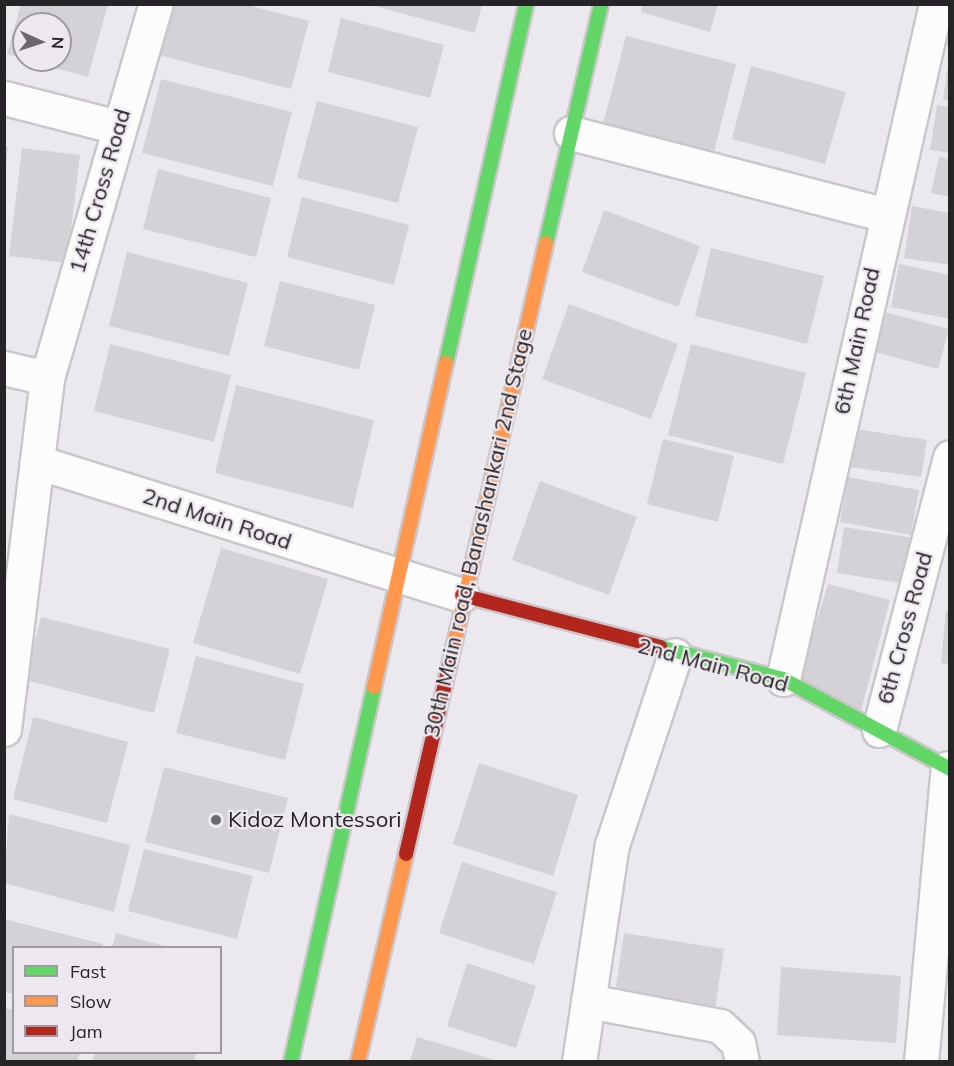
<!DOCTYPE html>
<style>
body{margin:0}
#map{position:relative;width:954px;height:1066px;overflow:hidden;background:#ece9ee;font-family:Mulish,sans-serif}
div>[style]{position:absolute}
.building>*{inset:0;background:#d4d2d6}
.roads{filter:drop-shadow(2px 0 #c9c7cb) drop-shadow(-2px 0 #c9c7cb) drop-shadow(0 2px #c9c7cb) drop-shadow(0 -2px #c9c7cb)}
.street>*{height:33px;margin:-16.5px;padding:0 16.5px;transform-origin:16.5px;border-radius:16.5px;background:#fcfcfc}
.fast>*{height:14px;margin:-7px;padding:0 7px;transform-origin:7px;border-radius:7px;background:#63d668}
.slow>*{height:14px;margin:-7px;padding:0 7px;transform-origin:7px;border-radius:7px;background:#ff974d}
.jam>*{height:14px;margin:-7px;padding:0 7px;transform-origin:7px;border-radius:7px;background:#b3261e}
.dots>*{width:16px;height:16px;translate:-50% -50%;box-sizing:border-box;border:3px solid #ede8ef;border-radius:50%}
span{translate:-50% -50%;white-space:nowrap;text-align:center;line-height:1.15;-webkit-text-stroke:4.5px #ede8ef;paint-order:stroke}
.street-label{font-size:22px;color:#272427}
.poi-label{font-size:22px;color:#272427}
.left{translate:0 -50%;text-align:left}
.frame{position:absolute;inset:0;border:6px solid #272427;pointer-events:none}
.legend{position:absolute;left:12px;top:946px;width:210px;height:108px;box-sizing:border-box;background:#ede8ef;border:2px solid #9e9a9f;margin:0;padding:8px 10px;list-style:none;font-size:18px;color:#272427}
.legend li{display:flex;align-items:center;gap:12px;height:30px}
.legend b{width:30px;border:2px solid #9e9a9f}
.north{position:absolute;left:12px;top:12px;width:60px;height:60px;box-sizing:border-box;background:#ede8ef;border:2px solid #9e9a9f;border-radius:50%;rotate:93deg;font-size:16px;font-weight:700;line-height:24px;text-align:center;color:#272427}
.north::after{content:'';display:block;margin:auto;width:21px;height:27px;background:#6c696d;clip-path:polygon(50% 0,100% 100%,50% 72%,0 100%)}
</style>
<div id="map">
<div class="building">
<div style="clip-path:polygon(21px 4px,108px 4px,88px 77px,30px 61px,60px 60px,60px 24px,24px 24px,24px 59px,7px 54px)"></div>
<div style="clip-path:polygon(171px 4px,243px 4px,309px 21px,291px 89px,158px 55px)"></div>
<div style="clip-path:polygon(367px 4px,482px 4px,475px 33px)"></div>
<div style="clip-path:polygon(643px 4px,718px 4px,710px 32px,641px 12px)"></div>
<div style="clip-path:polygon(950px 7px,950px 46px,943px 45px)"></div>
<div style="clip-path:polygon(341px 18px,444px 45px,430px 98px,328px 72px)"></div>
<div style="clip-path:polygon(626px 36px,736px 64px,714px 152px,603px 124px)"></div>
<div style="clip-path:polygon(948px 65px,950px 65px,950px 101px,943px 100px)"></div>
<div style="clip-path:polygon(751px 66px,846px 92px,825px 164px,732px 139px)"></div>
<div style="clip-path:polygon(161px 79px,292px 112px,273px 186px,142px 153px)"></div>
<div style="clip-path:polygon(317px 101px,418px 127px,398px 203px,297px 178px)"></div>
<div style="clip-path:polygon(937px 105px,950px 107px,950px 153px,930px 150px)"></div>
<div style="clip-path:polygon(4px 147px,8px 147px,6px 167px,4px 167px)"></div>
<div style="clip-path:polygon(22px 148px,80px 155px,67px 263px,9px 256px)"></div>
<div style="clip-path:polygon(939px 157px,950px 159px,950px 197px,931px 193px)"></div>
<div style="clip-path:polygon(158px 169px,271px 198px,256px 257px,143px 229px)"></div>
<div style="clip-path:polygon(302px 197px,409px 225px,394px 285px,287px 257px)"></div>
<div style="clip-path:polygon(912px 206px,950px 213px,950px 265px,904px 258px)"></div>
<div style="clip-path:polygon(604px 210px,700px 246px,678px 307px,582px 272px)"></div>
<div style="clip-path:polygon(711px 248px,824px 276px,807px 344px,695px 316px)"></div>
<div style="clip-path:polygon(127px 252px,248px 283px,229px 356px,109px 326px)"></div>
<div style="clip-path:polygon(899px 264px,950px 275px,950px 319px,891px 307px)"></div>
<div style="clip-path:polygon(280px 281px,375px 305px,359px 370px,264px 346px)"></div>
<div style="clip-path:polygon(569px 304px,678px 344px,651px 419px,542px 379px)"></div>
<div style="clip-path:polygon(873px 309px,949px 329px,938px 369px,863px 349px)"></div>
<div style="clip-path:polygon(110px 344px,231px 375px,214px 442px,94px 411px)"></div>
<div style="clip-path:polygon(691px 344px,806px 373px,783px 464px,668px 435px)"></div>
<div style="clip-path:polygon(236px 385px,374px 420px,353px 508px,215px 473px)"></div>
<div style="clip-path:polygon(856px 429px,927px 440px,921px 477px,850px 467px)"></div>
<div style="clip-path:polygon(663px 439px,734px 456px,718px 522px,647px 504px)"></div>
<div style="clip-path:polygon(848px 477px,919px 490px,911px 535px,840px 522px)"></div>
<div style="clip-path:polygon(540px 481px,637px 517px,609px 595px,512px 560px)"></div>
<div style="clip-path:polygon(844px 527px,914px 538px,907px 584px,837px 573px)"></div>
<div style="clip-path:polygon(221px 548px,328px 579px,300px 674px,193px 643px)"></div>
<div style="clip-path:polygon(828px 584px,890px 600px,861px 711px,798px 683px)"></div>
<div style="clip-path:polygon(946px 611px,950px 611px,950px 664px,941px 663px)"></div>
<div style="clip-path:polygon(41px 617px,170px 649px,154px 713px,25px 680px)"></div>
<div style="clip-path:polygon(196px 656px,304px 684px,285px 760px,176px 733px)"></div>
<div style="clip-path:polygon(33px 717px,128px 742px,107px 823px,13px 799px)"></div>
<div style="clip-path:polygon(479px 763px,578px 795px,553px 876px,453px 844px)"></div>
<div style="clip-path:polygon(164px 767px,288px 798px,269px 873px,145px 842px)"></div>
<div style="clip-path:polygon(9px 814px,130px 845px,114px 912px,4px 883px)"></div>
<div style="clip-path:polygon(144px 849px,253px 876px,237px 939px,128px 911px)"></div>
<div style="clip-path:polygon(462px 862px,557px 892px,534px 964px,439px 933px)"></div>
<div style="clip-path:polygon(4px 919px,103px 944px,102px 948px,14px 948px,14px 994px,4px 992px)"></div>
<div style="clip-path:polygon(116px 933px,168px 947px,168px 948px,112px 948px)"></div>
<div style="clip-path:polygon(624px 933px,724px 949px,714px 1016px,614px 1000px)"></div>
<div style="clip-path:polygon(467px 963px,536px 986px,516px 1048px,447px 1026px)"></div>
<div style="clip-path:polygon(781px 967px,901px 976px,896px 1043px,777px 1035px)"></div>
<div style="clip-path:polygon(4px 1008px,14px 1010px,14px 1052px,80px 1052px,77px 1062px,4px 1062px)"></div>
<div style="clip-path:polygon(417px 1037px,498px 1061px,498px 1062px,410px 1062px)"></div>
<div style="clip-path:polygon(95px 1052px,196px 1052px,194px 1062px,92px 1062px)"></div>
</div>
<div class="roads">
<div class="street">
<div style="left:4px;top:98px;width:118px;rotate:14.3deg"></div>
<div style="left:571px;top:133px;width:325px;rotate:14.6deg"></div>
<div style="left:4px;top:368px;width:44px;rotate:13.1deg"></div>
<div style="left:37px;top:462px;width:445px;rotate:17.4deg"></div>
<div style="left:783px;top:679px;width:692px;rotate:-77.23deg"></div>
<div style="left:4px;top:729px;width:354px;rotate:-83deg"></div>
<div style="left:47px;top:378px;width:390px;rotate:-73.8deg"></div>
<div style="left:879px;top:730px;width:282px;rotate:-75.4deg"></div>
<div style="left:588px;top:1001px;width:134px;rotate:10.7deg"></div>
<div style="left:720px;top:1026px;width:25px;rotate:43deg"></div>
<div style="left:738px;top:1043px;width:19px;rotate:78deg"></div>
<div style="left:579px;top:1062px;width:219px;rotate:-81.4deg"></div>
<div style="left:612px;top:845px;width:200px;rotate:-71.7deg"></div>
<div style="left:921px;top:1062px;width:295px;rotate:-84.8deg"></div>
</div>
<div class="fast">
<div style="left:546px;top:243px;width:245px;rotate:-77deg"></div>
<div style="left:446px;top:363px;width:368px;rotate:-77.4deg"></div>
<div style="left:660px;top:647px;width:127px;rotate:14.6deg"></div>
<div style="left:783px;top:679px;width:190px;rotate:28.3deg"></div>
<div style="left:291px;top:1062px;width:384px;rotate:-77.5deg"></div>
</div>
<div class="slow">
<div style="left:454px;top:645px;width:412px;rotate:-77.1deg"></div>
<div style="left:374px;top:687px;width:332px;rotate:-77.5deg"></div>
<div style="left:358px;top:1062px;width:213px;rotate:-77deg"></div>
</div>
<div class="jam">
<div style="left:462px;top:595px;width:205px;rotate:14.7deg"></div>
<div style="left:406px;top:854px;width:214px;rotate:-77.1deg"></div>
</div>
</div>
<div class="dots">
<div style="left:216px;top:820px;background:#6c696d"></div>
</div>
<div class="street-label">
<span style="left:100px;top:191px;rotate:-74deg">14th Cross Road</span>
<span style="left:857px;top:341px;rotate:-78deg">6th Main Road</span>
<span style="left:217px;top:519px;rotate:18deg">2nd Main Road</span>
<span style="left:478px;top:533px;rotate:-77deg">30th Main road, Banashankari 2nd Stage</span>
<span style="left:905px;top:628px;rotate:-75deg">6th Cross Road</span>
<span style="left:713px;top:665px;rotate:15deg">2nd Main Road</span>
</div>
<div class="poi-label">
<span class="left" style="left:228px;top:820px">Kidoz Montessori</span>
</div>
<div class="frame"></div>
<ul class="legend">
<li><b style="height:8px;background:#63d668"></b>Fast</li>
<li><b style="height:8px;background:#ff974d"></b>Slow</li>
<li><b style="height:8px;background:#b3261e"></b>Jam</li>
</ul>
<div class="north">N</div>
</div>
